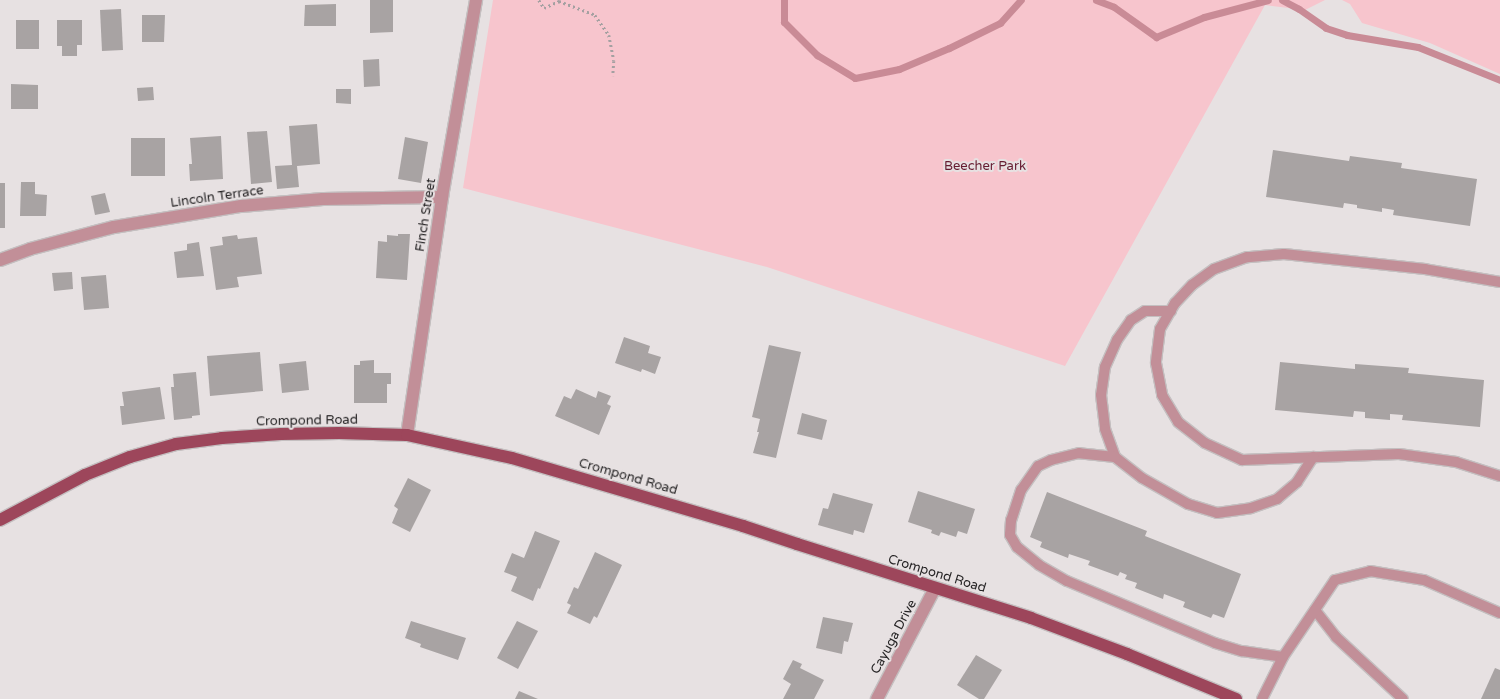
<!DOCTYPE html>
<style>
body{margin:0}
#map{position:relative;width:1500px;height:699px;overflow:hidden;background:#e7e1e2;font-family:"Varela Round",sans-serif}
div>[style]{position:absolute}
.green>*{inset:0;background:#f7c5cd}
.stream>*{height:7px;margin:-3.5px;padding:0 3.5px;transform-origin:3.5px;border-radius:3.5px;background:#c98b96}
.building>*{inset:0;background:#a8a3a3}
.path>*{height:2.5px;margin-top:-1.25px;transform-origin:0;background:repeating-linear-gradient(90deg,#a4a0a1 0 2px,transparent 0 5px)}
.roads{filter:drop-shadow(1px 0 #c4bfc0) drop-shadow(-1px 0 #c4bfc0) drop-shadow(0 1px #c4bfc0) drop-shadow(0 -1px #c4bfc0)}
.lane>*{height:10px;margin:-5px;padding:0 5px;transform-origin:5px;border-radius:5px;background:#c28f98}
.street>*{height:12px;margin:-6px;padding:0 6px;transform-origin:6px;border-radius:6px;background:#c28f98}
.primary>*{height:12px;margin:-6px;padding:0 6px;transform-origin:6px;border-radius:6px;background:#9d465b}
span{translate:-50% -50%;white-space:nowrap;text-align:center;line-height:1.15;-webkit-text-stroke:4px #e7e1e2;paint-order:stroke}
.park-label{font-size:13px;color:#661c31}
.street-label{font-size:13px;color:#262425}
</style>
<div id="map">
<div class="green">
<div style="clip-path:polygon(493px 0,1325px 0,1305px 10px,1265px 5px,1065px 366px,767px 267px,463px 188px)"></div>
<div style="clip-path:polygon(1342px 0,1500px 0,1500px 74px,1430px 43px,1362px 23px,1350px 4px)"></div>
</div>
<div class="stream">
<div style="left:784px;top:0;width:22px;rotate:90deg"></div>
<div style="left:784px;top:22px;width:47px;rotate:45deg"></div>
<div style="left:817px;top:55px;width:44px;rotate:31.2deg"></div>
<div style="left:855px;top:78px;width:45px;rotate:-11.6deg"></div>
<div style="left:899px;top:69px;width:54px;rotate:-22.8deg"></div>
<div style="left:949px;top:48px;width:57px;rotate:-26.1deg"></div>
<div style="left:1000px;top:23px;width:31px;rotate:-48deg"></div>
<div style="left:1096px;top:0;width:19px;rotate:21deg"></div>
<div style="left:1114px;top:7px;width:52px;rotate:35.5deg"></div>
<div style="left:1156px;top:37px;width:52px;rotate:-22.6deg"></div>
<div style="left:1204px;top:17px;width:66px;rotate:-14.9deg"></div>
<div style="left:1282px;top:0;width:19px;rotate:28deg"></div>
<div style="left:1299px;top:9px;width:33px;rotate:35deg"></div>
<div style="left:1326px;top:28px;width:22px;rotate:18deg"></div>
<div style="left:1347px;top:35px;width:72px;rotate:9.6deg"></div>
<div style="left:1418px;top:47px;width:88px;rotate:21.9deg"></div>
</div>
<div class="building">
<div style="clip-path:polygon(370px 0,393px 0,393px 32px,370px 33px)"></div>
<div style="clip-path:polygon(336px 4px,336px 26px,304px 26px,305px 5px)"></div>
<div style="clip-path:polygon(121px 9px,123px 50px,102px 51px,100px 10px)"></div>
<div style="clip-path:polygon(142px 15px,165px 15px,164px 42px,142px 42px)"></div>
<div style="clip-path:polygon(16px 20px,39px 20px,39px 49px,16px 49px)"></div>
<div style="clip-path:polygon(57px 20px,82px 20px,82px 45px,77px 45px,77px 56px,62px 56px,62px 46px,57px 46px)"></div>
<div style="clip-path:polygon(379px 59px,380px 86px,364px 87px,363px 60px)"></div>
<div style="clip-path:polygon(11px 84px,38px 85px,38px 109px,11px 109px)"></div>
<div style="clip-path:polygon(153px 87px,154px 100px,138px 101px,137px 88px)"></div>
<div style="clip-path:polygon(336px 89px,351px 89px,351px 104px,336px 103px)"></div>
<div style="clip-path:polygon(317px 124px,320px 164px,297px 166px,299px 187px,277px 189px,275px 166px,292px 165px,289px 126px)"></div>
<div style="clip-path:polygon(267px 131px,272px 182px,251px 184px,247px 132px)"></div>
<div style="clip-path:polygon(221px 136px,223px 179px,190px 181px,189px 164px,192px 164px,190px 138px)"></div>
<div style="clip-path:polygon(405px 137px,428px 142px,421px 183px,398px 179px)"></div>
<div style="clip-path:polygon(131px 138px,165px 138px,165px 176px,131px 176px)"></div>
<div style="clip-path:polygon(1273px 150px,1349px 161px,1350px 156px,1402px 163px,1401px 168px,1477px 179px,1470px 226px,1393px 215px,1394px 210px,1382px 208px,1382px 212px,1357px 208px,1357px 205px,1344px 203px,1343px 208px,1266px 197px)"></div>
<div style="clip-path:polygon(21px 182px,35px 182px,35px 194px,47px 195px,46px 216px,20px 216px)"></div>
<div style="clip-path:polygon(0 183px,5px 183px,5px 228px,0 228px)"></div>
<div style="clip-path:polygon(105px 193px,110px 212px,95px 215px,91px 196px)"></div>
<div style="clip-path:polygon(398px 234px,410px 234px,407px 280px,376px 278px,378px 241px,387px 242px,387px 235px,398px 236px)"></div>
<div style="clip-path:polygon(237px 235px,238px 239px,257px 237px,262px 274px,237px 277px,239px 287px,216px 290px,210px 247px,223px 245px,222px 237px)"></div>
<div style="clip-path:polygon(199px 242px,204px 276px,177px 278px,174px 252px,187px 250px,187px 244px)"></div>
<div style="clip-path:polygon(72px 272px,73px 289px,54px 291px,52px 273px)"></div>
<div style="clip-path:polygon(106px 275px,109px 308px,84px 310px,81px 277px)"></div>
<div style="clip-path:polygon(624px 337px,650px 346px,648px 353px,661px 357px,655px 374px,642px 369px,641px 372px,615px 363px)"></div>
<div style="clip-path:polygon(769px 345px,801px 352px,776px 458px,753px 453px,759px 432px,757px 432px,760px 419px,752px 417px)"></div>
<div style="clip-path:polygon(260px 352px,263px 391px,210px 396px,207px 356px)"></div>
<div style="clip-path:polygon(374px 360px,374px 373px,391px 373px,391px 384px,387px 384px,387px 403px,354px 403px,354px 365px,360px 365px,360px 361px)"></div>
<div style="clip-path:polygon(306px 361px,309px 390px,282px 393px,279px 364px)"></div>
<div style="clip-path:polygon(1280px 362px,1355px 369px,1355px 364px,1409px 368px,1408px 373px,1484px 380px,1480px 427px,1402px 420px,1403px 415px,1390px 414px,1390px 420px,1365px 418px,1365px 412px,1354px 411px,1353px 417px,1275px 410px)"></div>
<div style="clip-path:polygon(196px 372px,200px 415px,192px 416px,192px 418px,174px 420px,171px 387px,174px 387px,173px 374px)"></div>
<div style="clip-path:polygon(160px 387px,165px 419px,122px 425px,120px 406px,124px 406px,122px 392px)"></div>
<div style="clip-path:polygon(576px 389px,596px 398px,598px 391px,611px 396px,607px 404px,611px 406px,599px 435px,555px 416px,564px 396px,571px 399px)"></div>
<div style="clip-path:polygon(802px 413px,827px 420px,822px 440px,797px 434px)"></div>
<div style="clip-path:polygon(408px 478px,431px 490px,410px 532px,392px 523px,398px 509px,394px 506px)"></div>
<div style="clip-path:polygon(918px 491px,975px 509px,967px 534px,958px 531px,956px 537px,941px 532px,939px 536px,931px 533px,932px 530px,908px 522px)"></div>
<div style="clip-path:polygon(1047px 492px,1147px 531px,1145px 536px,1241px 574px,1224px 618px,1213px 614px,1211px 618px,1183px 607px,1185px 602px,1164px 594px,1163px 599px,1135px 588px,1137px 583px,1125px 579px,1127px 575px,1120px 572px,1118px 576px,1088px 565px,1090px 561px,1069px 554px,1068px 558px,1040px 547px,1042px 542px,1030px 537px)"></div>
<div style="clip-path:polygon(833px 493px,873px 504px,864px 533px,854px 530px,853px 535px,818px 525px,823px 508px,828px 509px)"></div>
<div style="clip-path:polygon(535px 531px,560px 541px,540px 589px,538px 588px,533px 601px,511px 591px,517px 577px,504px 572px,512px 553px,524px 558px)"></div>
<div style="clip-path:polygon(595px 552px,622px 565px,597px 618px,594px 616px,590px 624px,567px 613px,571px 605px,567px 603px,574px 587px,578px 589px)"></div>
<div style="clip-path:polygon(823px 617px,853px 623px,848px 642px,844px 641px,842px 654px,816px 648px)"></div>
<div style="clip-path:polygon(411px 621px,466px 638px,458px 660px,420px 647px,421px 644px,405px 638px)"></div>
<div style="clip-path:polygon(517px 621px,538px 631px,518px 669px,497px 658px)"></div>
<div style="clip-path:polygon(976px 655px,1002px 670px,984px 699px,979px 699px,957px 685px)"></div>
<div style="clip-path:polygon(793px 660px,802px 664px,800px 668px,824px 680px,814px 699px,783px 699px,791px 684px,783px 679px)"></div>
<div style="clip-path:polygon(1495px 668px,1500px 670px,1500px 699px,1481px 699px)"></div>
<div style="clip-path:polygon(519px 691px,538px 699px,515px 699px)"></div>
</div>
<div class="path">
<div style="left:539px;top:0;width:9px;rotate:58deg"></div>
<div style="left:544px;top:8px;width:17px;rotate:-25deg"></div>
<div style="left:559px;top:1px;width:39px;rotate:21deg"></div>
<div style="left:595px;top:15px;width:24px;rotate:55deg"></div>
<div style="left:609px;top:35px;width:26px;rotate:79deg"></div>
<div style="left:614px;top:61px;width:15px;rotate:94deg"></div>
</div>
<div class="roads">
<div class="lane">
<div style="left:1500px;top:282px;width:76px;rotate:-170.2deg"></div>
<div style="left:1425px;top:269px;width:142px;rotate:-173.9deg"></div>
<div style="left:1284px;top:254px;width:37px;rotate:175deg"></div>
<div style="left:1247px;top:257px;width:35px;rotate:160deg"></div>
<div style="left:1214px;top:269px;width:27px;rotate:144deg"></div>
<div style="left:1192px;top:285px;width:25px;rotate:133deg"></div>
<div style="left:1175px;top:303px;width:30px;rotate:120deg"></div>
<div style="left:1160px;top:329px;width:34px;rotate:97deg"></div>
<div style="left:1156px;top:363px;width:33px;rotate:79deg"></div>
<div style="left:1162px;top:395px;width:31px;rotate:59deg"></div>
<div style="left:1178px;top:422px;width:34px;rotate:38deg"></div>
<div style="left:1205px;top:443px;width:41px;rotate:24.7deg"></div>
<div style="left:1242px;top:460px;width:157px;rotate:-2.2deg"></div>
<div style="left:1399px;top:454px;width:58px;rotate:8deg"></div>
<div style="left:1456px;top:462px;width:46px;rotate:17.7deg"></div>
<div style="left:1171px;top:311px;width:26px;rotate:180deg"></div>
<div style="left:1145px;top:311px;width:17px;rotate:147deg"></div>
<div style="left:1131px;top:320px;width:24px;rotate:125deg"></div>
<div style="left:1117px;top:340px;width:30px;rotate:114deg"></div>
<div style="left:1105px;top:367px;width:28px;rotate:98deg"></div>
<div style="left:1101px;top:395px;width:34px;rotate:83deg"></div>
<div style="left:1105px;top:429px;width:30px;rotate:70deg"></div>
<div style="left:1115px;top:457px;width:34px;rotate:38deg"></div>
<div style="left:1142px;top:478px;width:53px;rotate:29.5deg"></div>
<div style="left:1188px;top:504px;width:30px;rotate:17deg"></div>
<div style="left:1217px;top:513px;width:34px;rotate:-8deg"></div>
<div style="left:1251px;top:508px;width:28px;rotate:-19deg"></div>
<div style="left:1277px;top:499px;width:26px;rotate:-40deg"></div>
<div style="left:1297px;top:482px;width:30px;rotate:-57deg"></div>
<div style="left:1115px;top:457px;width:36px;rotate:-174deg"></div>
<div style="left:1079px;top:453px;width:29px;rotate:166deg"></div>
<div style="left:1051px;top:460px;width:14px;rotate:155deg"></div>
<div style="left:1038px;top:466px;width:29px;rotate:125deg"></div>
<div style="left:1021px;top:490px;width:32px;rotate:108deg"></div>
<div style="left:1011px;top:520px;width:15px;rotate:94deg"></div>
<div style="left:1010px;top:535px;width:14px;rotate:60deg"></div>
<div style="left:1017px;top:547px;width:28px;rotate:39deg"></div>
<div style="left:1039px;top:565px;width:32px;rotate:30deg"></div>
<div style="left:1067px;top:581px;width:160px;rotate:22.7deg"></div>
<div style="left:1215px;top:643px;width:28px;rotate:17deg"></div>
<div style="left:1242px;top:651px;width:41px;rotate:8.3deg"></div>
<div style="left:1315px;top:610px;width:34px;rotate:52deg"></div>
<div style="left:1336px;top:637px;width:91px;rotate:42.8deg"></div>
<div style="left:1262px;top:699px;width:47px;rotate:-63.4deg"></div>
<div style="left:1283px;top:657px;width:93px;rotate:-56deg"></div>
<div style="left:1335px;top:580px;width:36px;rotate:-14deg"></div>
<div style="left:1370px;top:571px;width:55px;rotate:9.5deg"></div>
<div style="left:1424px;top:580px;width:83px;rotate:23.5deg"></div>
</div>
<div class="street">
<div style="left:0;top:260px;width:32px;rotate:-20deg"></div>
<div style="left:30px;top:249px;width:87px;rotate:-14.7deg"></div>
<div style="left:114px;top:227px;width:129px;rotate:-9.4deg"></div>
<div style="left:241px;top:206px;width:82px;rotate:-4.9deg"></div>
<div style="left:323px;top:199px;width:119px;rotate:-1deg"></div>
<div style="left:407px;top:435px;width:241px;rotate:-81.6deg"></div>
<div style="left:442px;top:197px;width:200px;rotate:-80.2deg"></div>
<div style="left:877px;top:699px;width:125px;rotate:-62.4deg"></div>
</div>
<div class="primary">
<div style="left:0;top:520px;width:96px;rotate:-27.9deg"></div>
<div style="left:85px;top:475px;width:48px;rotate:-21.8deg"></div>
<div style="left:130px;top:457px;width:48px;rotate:-15.8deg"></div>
<div style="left:176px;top:444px;width:46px;rotate:-7.4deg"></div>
<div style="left:222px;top:438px;width:59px;rotate:-3.9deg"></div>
<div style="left:281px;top:434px;width:58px;rotate:-1deg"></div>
<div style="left:339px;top:433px;width:68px;rotate:1.7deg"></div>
<div style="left:407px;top:435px;width:107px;rotate:12.4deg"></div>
<div style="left:512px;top:458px;width:241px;rotate:16.4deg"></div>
<div style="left:743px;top:526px;width:57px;rotate:18.4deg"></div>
<div style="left:797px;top:544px;width:245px;rotate:17.5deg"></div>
<div style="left:1031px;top:618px;width:103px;rotate:20.6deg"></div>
<div style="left:1127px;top:654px;width:118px;rotate:22.4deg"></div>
</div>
</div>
<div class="park-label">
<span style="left:985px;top:166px">Beecher Park</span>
</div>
<div class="street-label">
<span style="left:217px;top:197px;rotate:-8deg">Lincoln Terrace</span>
<span style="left:426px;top:215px;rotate:-81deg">Finch Street</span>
<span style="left:307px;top:421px;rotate:-1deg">Crompond Road</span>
<span style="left:628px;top:477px;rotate:16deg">Crompond Road</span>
<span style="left:937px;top:574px;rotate:17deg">Crompond Road</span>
<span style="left:894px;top:637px;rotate:-62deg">Cayuga Drive</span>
</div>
</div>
